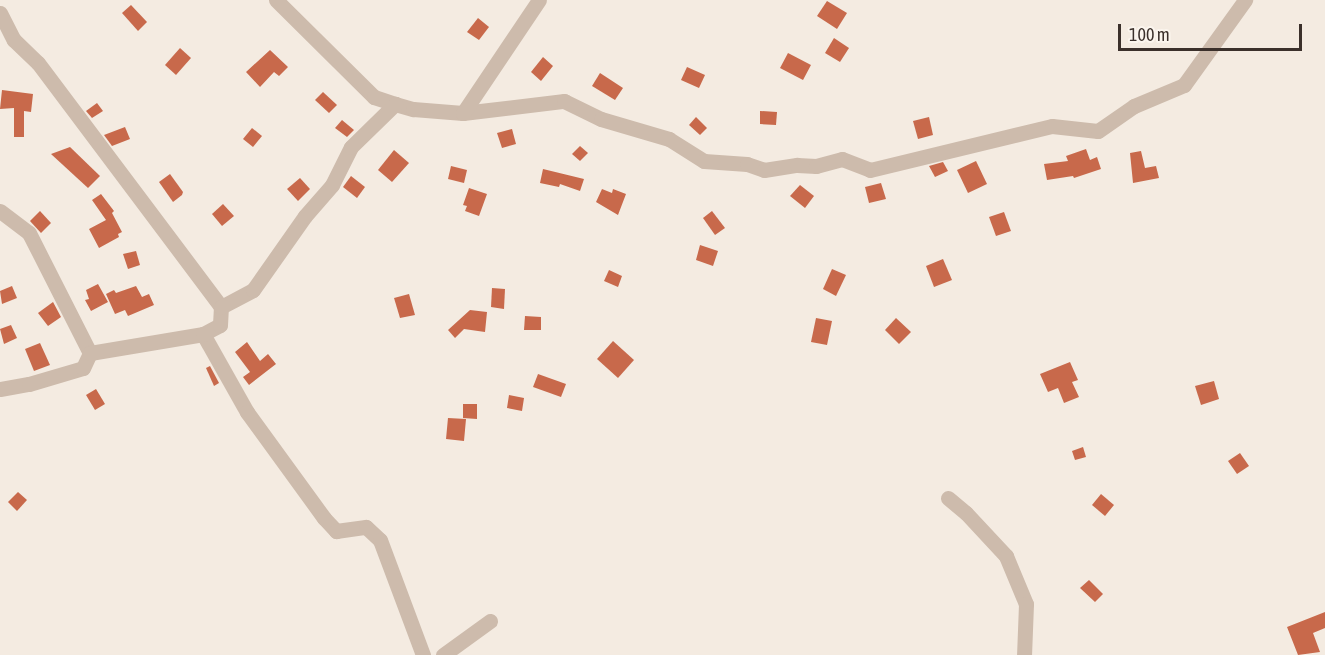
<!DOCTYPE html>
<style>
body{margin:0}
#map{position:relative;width:1325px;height:655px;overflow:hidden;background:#f4ebe1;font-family:"Asap Condensed",sans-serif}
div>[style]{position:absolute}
.building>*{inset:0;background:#c8694b}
.minor>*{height:15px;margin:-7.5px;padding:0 7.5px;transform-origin:7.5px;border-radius:7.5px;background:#cdbbac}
span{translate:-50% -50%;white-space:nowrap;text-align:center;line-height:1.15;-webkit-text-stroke:4.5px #fbf5ee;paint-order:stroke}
.scale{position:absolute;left:1118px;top:24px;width:184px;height:27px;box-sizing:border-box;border:3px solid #3b302b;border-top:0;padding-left:8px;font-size:18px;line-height:21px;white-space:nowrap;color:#3b302b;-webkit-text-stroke:4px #fbf5ee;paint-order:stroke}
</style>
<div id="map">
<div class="building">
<div style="clip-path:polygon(827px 1px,847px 13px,837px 29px,817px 16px)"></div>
<div style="clip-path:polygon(131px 5px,147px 22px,138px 31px,122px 13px)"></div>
<div style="clip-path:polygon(478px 18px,489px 27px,479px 40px,467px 32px)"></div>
<div style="clip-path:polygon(834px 38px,849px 48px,840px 62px,825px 53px)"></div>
<div style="clip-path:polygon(180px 48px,191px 58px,176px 75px,165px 65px)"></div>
<div style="clip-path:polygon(270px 50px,288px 67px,279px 76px,274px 72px,260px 87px,246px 72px)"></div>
<div style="clip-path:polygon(788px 53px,811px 65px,803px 80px,780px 68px)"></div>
<div style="clip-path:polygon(543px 57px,553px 66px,541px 81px,531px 72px)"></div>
<div style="clip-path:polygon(687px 67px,705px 75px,699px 88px,681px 80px)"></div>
<div style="clip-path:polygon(600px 73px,623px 88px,615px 100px,592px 86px)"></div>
<div style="clip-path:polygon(2px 90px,33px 94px,31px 112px,24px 111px,24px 137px,14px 137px,14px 108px,0 109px)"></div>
<div style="clip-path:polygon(323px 92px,337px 105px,329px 113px,315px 100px)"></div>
<div style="clip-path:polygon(97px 103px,103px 111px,92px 118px,86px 111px)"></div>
<div style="clip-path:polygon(760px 111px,777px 112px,776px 125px,760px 124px)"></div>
<div style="clip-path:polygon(696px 117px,707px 128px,700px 135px,689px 125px)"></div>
<div style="clip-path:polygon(929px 117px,933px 135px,918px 139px,913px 121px)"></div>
<div style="clip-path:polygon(342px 120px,354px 130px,347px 137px,335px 128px)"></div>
<div style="clip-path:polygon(125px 127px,130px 139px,112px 146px,104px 135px)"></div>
<div style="clip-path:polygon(252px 128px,262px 136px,253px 147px,243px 139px)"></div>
<div style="clip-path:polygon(512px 129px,516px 144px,502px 148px,497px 133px)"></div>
<div style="clip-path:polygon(580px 146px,588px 153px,580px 161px,572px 154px)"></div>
<div style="clip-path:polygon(70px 147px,100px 176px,88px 188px,51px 154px)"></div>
<div style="clip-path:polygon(1086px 149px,1090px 160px,1097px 157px,1101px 169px,1074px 178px,1073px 176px,1047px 180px,1044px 164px,1068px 161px,1066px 156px)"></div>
<div style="clip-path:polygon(394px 150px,409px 163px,392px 182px,378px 170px)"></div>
<div style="clip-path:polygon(1141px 151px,1145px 168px,1156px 166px,1159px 178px,1133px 183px,1130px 153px)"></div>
<div style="clip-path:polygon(976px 161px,987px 184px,968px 193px,957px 170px)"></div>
<div style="clip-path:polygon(943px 162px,948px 171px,935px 177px,929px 166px)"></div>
<div style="clip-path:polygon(451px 166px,467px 170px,464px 183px,448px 179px)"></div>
<div style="clip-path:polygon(543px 169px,584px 179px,580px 191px,560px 184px,559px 187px,540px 183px)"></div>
<div style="clip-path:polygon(170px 174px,183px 192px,182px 195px,173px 202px,159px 182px)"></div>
<div style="clip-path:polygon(351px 176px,365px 187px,357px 198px,343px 187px)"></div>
<div style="clip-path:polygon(300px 178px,310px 189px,298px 201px,287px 189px)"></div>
<div style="clip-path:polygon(881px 183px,886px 199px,869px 203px,865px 187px)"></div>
<div style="clip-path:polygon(800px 185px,814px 196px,805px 208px,790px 196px)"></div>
<div style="clip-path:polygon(469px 188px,487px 194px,479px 216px,465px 211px,467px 206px,463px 205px)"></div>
<div style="clip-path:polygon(602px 189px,612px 193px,613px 189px,626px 194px,618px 215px,596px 202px)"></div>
<div style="clip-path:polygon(101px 194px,114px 211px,112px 213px,122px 232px,118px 234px,119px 237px,99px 248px,89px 229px,106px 220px,92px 200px)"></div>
<div style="clip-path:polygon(223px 204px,234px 216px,222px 226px,212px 214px)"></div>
<div style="clip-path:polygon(40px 211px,51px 223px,41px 233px,30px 221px)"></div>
<div style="clip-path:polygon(712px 211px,725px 228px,715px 235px,703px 218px)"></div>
<div style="clip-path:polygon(1004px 212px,1011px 231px,996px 236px,989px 217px)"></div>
<div style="clip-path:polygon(700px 245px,718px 251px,713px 266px,696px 260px)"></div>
<div style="clip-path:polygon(136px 251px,140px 265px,128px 269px,123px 254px)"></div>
<div style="clip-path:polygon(943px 259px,952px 280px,934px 287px,926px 266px)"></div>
<div style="clip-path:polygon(832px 269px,846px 275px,836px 296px,823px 289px)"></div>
<div style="clip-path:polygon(609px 270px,622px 276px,618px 287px,604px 281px)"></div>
<div style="clip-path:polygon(98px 284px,108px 302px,91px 311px,85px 300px,89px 299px,86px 290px)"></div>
<div style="clip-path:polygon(12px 286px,17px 298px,2px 304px,0 291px)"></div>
<div style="clip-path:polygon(136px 286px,142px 297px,149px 294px,154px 305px,128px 316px,125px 310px,115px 314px,106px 294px,114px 290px,116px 293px)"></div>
<div style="clip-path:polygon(492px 288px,505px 289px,504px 309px,491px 307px)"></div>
<div style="clip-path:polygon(409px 294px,415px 315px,400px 318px,394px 298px)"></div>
<div style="clip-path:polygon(53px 302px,61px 317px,48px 326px,38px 313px)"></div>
<div style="clip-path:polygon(470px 310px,487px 312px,485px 332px,464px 329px,455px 338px,448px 330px)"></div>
<div style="clip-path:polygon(525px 316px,541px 317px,541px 330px,524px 330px)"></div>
<div style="clip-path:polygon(816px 318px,832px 321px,827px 345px,811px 342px)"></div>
<div style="clip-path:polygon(896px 318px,911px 332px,899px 344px,885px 330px)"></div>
<div style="clip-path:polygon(11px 325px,17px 338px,4px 344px,0 329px)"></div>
<div style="clip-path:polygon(613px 341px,634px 360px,618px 378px,597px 359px)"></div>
<div style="clip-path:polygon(247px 342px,260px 361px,268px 354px,276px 364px,249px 385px,243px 377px,250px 372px,235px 352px)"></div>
<div style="clip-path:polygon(40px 343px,50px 365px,34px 371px,25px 349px)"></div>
<div style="clip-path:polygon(1070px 362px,1078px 380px,1072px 382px,1079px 397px,1064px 403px,1058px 388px,1048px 392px,1040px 374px)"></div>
<div style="clip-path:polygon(210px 366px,219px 383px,214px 386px,206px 368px)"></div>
<div style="clip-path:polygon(538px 374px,566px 384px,561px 397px,533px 387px)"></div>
<div style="clip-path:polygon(1214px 381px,1219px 399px,1201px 405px,1195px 386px)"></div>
<div style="clip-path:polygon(96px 389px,105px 404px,95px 410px,86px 395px)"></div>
<div style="clip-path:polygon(509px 395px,524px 398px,522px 411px,507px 408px)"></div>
<div style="clip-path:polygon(463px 404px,477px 404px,477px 419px,463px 418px)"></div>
<div style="clip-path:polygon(448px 418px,466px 419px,464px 441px,446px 439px)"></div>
<div style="clip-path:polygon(1083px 447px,1086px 457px,1075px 460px,1072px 451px)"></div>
<div style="clip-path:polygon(1240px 453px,1249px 466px,1237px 474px,1228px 461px)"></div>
<div style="clip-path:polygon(18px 492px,27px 500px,17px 511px,8px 502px)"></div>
<div style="clip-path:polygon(1101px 494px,1114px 505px,1105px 516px,1092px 505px)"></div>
<div style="clip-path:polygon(1089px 580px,1103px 594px,1095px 602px,1080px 588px)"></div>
<div style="clip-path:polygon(1325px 612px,1325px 628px,1313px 633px,1320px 652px,1298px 655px,1287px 627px)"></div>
</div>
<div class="minor">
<div style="left:276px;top:0;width:138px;rotate:44.7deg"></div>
<div style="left:374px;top:97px;width:22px;rotate:18deg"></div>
<div style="left:395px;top:104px;width:19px;rotate:16deg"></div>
<div style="left:413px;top:109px;width:50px;rotate:4.6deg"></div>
<div style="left:463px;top:113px;width:102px;rotate:-6.8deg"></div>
<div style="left:564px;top:101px;width:41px;rotate:25.9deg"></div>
<div style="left:601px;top:119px;width:71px;rotate:16.4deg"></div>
<div style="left:669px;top:139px;width:41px;rotate:32.2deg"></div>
<div style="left:704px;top:161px;width:43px;rotate:4deg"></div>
<div style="left:747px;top:164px;width:18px;rotate:19deg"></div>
<div style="left:764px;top:170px;width:33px;rotate:-9deg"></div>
<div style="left:797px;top:165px;width:19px;rotate:3deg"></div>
<div style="left:816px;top:166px;width:27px;rotate:-15deg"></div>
<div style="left:842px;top:159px;width:30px;rotate:21deg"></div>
<div style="left:870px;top:170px;width:187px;rotate:-13.6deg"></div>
<div style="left:1052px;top:126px;width:46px;rotate:6.2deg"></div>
<div style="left:1098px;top:131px;width:44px;rotate:-34.8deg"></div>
<div style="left:1134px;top:106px;width:54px;rotate:-22.8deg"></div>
<div style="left:1184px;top:85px;width:105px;rotate:-54.3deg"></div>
<div style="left:0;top:13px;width:30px;rotate:63deg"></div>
<div style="left:14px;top:40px;width:33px;rotate:44deg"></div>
<div style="left:38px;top:63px;width:305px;rotate:53.1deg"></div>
<div style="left:463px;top:113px;width:136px;rotate:-56.1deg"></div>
<div style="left:0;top:211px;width:36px;rotate:37deg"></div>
<div style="left:29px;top:233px;width:135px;rotate:63.1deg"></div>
<div style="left:203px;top:334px;width:90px;rotate:60.6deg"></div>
<div style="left:247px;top:412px;width:131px;rotate:54deg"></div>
<div style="left:324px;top:518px;width:18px;rotate:47deg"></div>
<div style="left:336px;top:531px;width:30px;rotate:-8deg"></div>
<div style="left:366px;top:527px;width:19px;rotate:43deg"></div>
<div style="left:380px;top:540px;width:123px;rotate:69.5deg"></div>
<div style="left:0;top:389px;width:29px;rotate:-10deg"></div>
<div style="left:29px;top:384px;width:56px;rotate:-16.5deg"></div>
<div style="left:83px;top:368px;width:17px;rotate:-65deg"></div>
<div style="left:90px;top:353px;width:115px;rotate:-9.5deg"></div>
<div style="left:203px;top:334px;width:19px;rotate:-28deg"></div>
<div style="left:220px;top:325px;width:18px;rotate:-87deg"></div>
<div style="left:221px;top:307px;width:36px;rotate:-28deg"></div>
<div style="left:253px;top:290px;width:90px;rotate:-54.9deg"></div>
<div style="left:305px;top:216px;width:41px;rotate:-48.9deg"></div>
<div style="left:332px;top:185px;width:42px;rotate:-63.4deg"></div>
<div style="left:351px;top:147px;width:62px;rotate:-44.3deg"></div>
<div style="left:948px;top:498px;width:23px;rotate:40deg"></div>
<div style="left:966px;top:513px;width:59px;rotate:47.1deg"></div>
<div style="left:1006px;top:556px;width:52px;rotate:67.4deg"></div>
<div style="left:1026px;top:604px;width:51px;rotate:92.2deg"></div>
<div style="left:443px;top:655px;width:58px;rotate:-35.9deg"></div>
</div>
<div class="scale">100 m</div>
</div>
